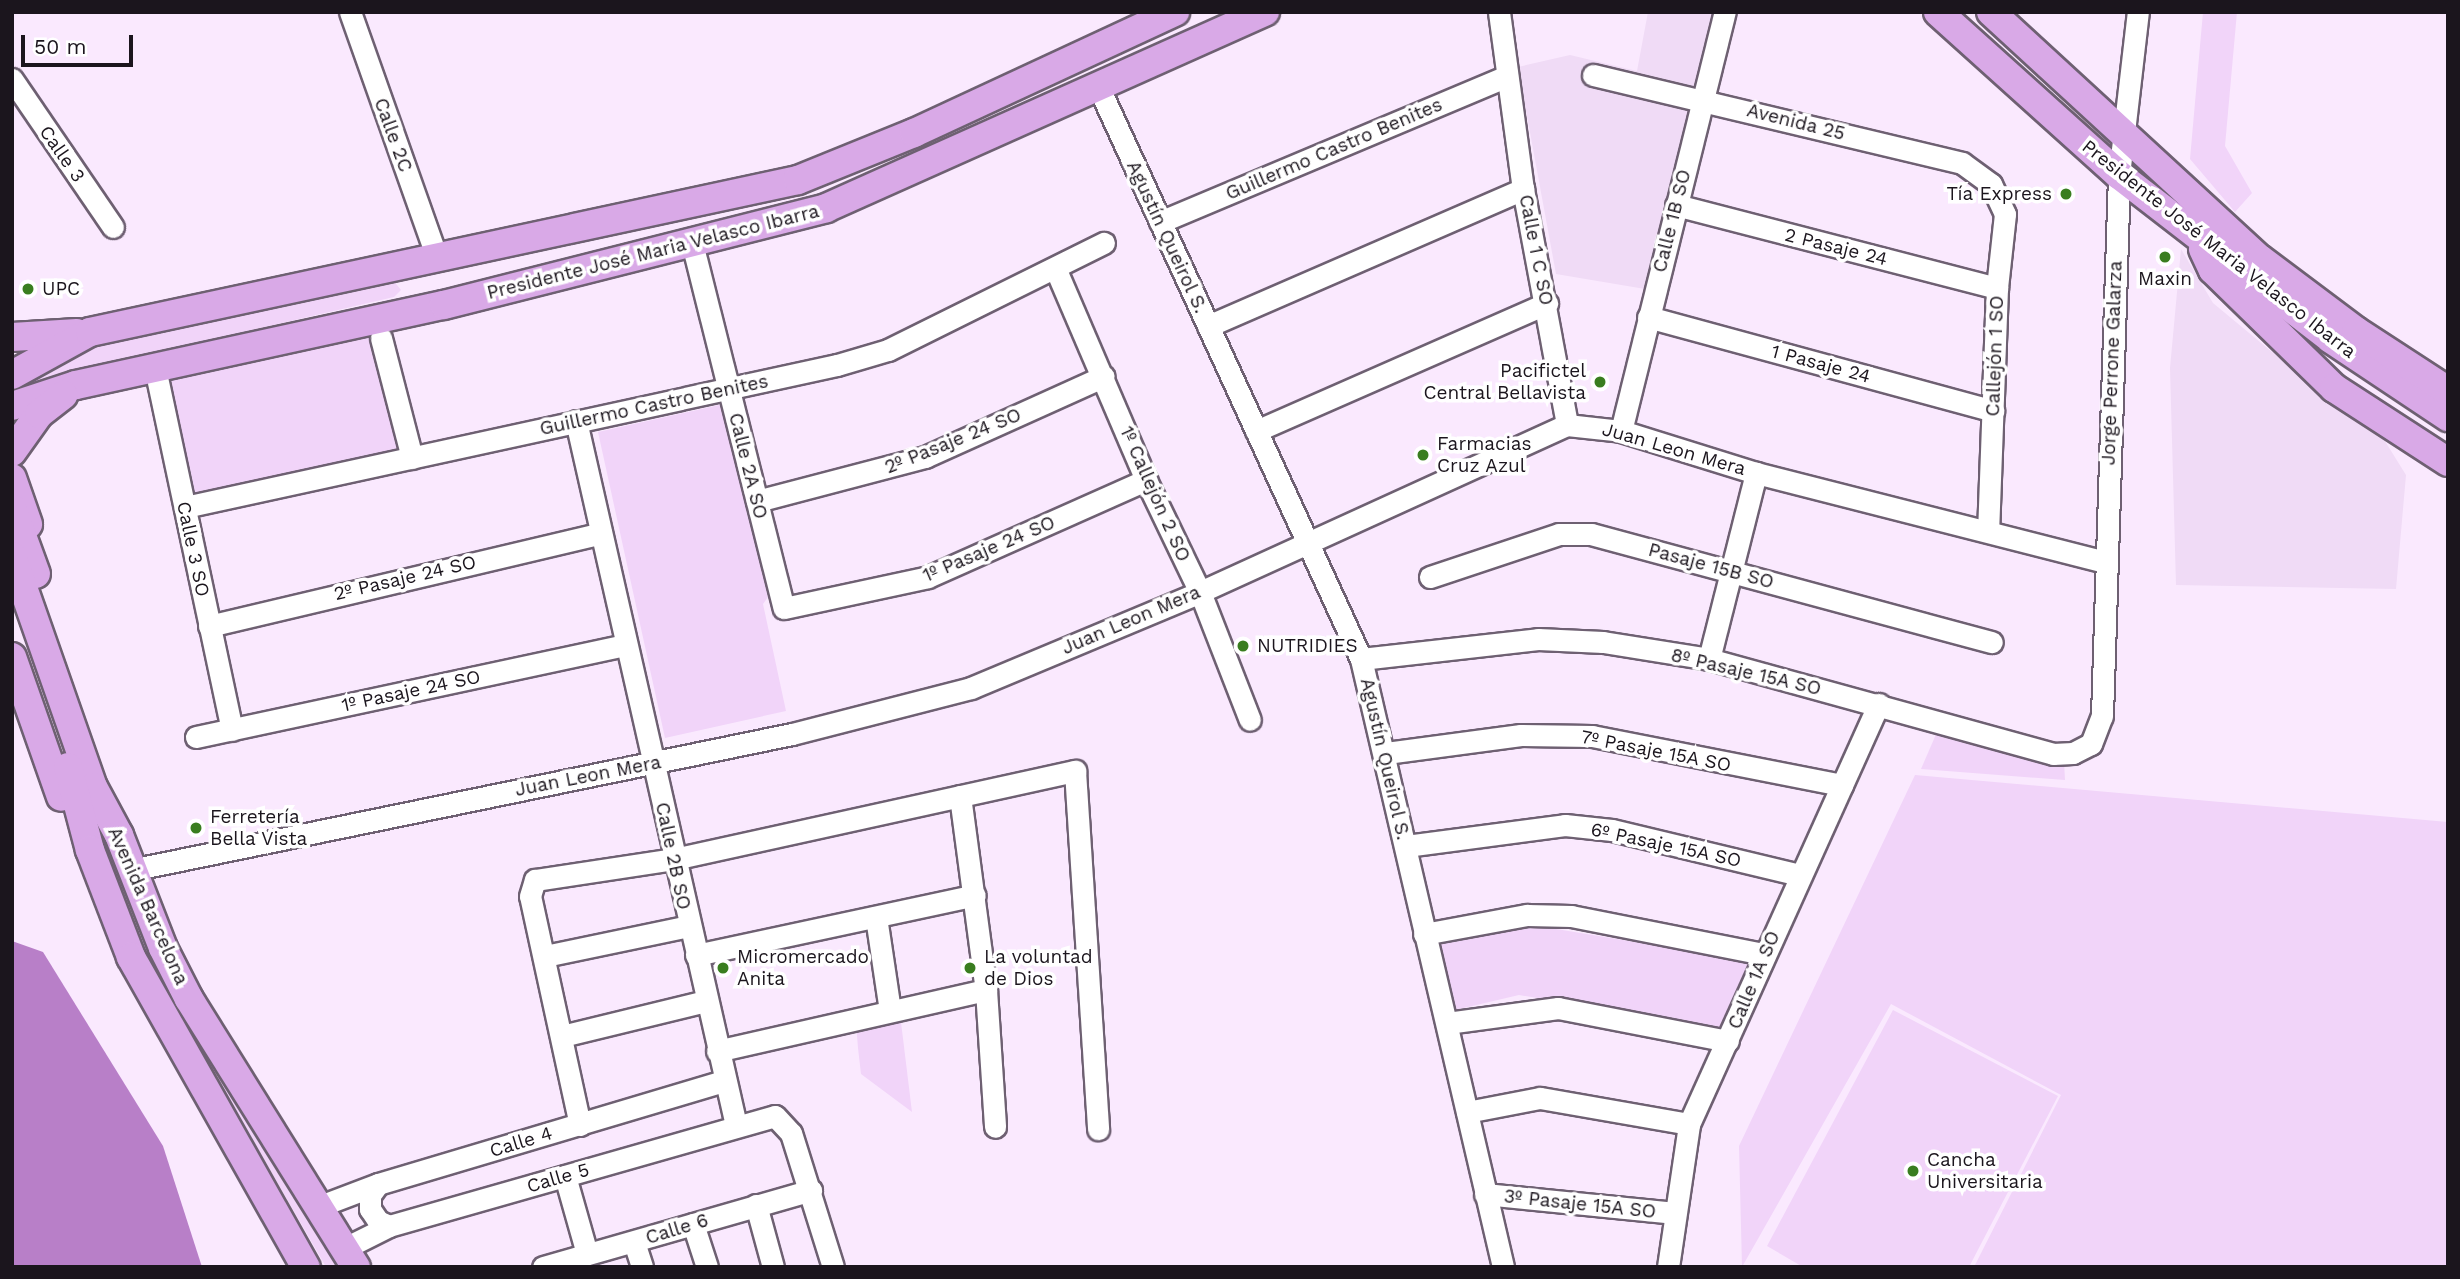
<!DOCTYPE html>
<meta charset="utf-8">
<style>
body{margin:0}
#map{position:relative;width:2460px;height:1279px;overflow:hidden;background:#fae9fe;font-family:"Work Sans",sans-serif}
div>[style]{position:absolute}
.built>*{inset:0;background:#f0dbf6}
.green>*{inset:0;background:#f1d4f9}
.water>*{inset:0;background:#b87fc8}
.roads{filter:drop-shadow(2px 0 #6e6072) drop-shadow(-2px 0 #6e6072) drop-shadow(0 2px #6e6072) drop-shadow(0 -2px #6e6072)}
.minor>*{height:21px;margin:-10.5px;padding:0 10.5px;transform-origin:10.5px;border-radius:10.5px;background:#fff}
.major>*{height:28px;margin:-14px;padding:0 14px;transform-origin:14px;border-radius:14px;background:#d9a9e7}
.dots>*{width:19px;height:19px;translate:-50% -50%;box-sizing:border-box;border:4px solid #fff;border-radius:50%}
span{translate:-50% -50%;white-space:nowrap;text-align:center;line-height:1.15;-webkit-text-stroke:7px #fff;paint-order:stroke}
.street-label{font-size:19px;color:#1b151d}
.poi-label{font-size:19px;color:#1b151d}
.right{translate:-100% -50%;text-align:right}
.left{translate:0 -50%;text-align:left}
.frame{position:absolute;inset:0;border:14px solid #1b151d;pointer-events:none}
.scale{position:absolute;left:21px;top:35px;width:112px;height:32px;box-sizing:border-box;border:4px solid #1b151d;border-top:0;padding-left:9px;font-size:21px;line-height:24px;white-space:nowrap;color:#1b151d;-webkit-text-stroke:5px #fff;paint-order:stroke}
</style>
<div id="map">
<div class="built">
<div style="clip-path:polygon(1648px 12px,1717px 12px,1645px 289px,1556px 274px,1518px 67px,1570px 55px,1637px 71px)"></div>
<div style="clip-path:polygon(2181px 249px,2213px 303px,2349px 416px,2383px 438px,2406px 475px,2396px 589px,2176px 585px,2170px 368px)"></div>
</div>
<div class="green">
<div style="clip-path:polygon(2203px 12px,2237px 12px,2225px 146px,2252px 193px,2235px 212px,2190px 159px)"></div>
<div style="clip-path:polygon(393px 280px,401px 290px,394px 297px,247px 331px,204px 347px,36px 385px,29px 371px,84px 345px)"></div>
<div style="clip-path:polygon(371px 334px,399px 452px,196px 499px,167px 376px)"></div>
<div style="clip-path:polygon(724px 404px,768px 597px,763px 604px,786px 711px,665px 738px,598px 432px)"></div>
<div style="clip-path:polygon(1937px 732px,2064px 761px,2065px 780px,1921px 769px)"></div>
<div style="clip-path:polygon(1915px 775px,2448px 822px,2448px 1267px,1974px 1267px,2061px 1095px,1891px 1004px,1742px 1267px,1739px 1146px)"></div>
<div style="clip-path:polygon(1532px 925px,1750px 961px,1722px 1028px,1519px 995px,1455px 1010px,1437px 941px)"></div>
<div style="clip-path:polygon(1893px 1010px,2058px 1096px,1969px 1267px,1803px 1267px,1767px 1246px)"></div>
<div style="clip-path:polygon(900px 1014px,912px 1112px,861px 1074px,858px 1048px,856px 1023px)"></div>
<div style="clip-path:polygon(193px 1036px,207px 1049px,349px 1267px,326px 1267px)"></div>
</div>
<div class="water">
<div style="clip-path:polygon(12px 941px,43px 952px,163px 1146px,202px 1267px,12px 1267px)"></div>
</div>
<div class="roads">
<div class="minor">
<div style="left:350px;top:12px;width:261px;rotate:70.5deg"></div>
<div style="left:1499px;top:12px;width:179px;rotate:82.3deg"></div>
<div style="left:1523px;top:189px;width:240px;rotate:79.4deg"></div>
<div style="left:1593px;top:75px;width:379px;rotate:13.4deg"></div>
<div style="left:1962px;top:163px;width:36px;rotate:36deg"></div>
<div style="left:1991px;top:184px;width:33px;rotate:65deg"></div>
<div style="left:2005px;top:214px;width:74px;rotate:96.2deg"></div>
<div style="left:1997px;top:288px;width:243px;rotate:92.1deg"></div>
<div style="left:12px;top:79px;width:179px;rotate:55.7deg"></div>
<div style="left:1099px;top:88px;width:628px;rotate:65.35deg"></div>
<div style="left:1361px;top:659px;width:624px;rotate:76.85deg"></div>
<div style="left:1676px;top:205px;width:332px;rotate:14.5deg"></div>
<div style="left:1160px;top:222px;width:376px;rotate:-22.8deg"></div>
<div style="left:692px;top:243px;width:376px;rotate:75.9deg"></div>
<div style="left:784px;top:608px;width:147px;rotate:-12.1deg"></div>
<div style="left:928px;top:577px;width:239px;rotate:-24deg"></div>
<div style="left:1056px;top:270px;width:228px;rotate:66.8deg"></div>
<div style="left:1146px;top:480px;width:124px;rotate:64.3deg"></div>
<div style="left:1200px;top:592px;width:137px;rotate:68.7deg"></div>
<div style="left:1648px;top:317px;width:358px;rotate:15.2deg"></div>
<div style="left:1208px;top:326px;width:344px;rotate:-23.5deg"></div>
<div style="left:381px;top:338px;width:124px;rotate:75.5deg"></div>
<div style="left:155px;top:368px;width:370px;rotate:78deg"></div>
<div style="left:576px;top:421px;width:722px;rotate:77.2deg"></div>
<div style="left:1256px;top:431px;width:318px;rotate:-23.7deg"></div>
<div style="left:1621px;top:431px;width:432px;rotate:-76.1deg"></div>
<div style="left:757px;top:501px;width:174px;rotate:-14.7deg"></div>
<div style="left:925px;top:457px;width:196px;rotate:-24.3deg"></div>
<div style="left:185px;top:507px;width:667px;rotate:-12.29deg"></div>
<div style="left:837px;top:365px;width:53px;rotate:-16.4deg"></div>
<div style="left:888px;top:350px;width:241px;rotate:-26.4deg"></div>
<div style="left:1430px;top:577px;width:136px;rotate:-18.4deg"></div>
<div style="left:1559px;top:534px;width:32px"></div>
<div style="left:1591px;top:534px;width:415px;rotate:15.1deg"></div>
<div style="left:209px;top:626px;width:403px;rotate:-13.3deg"></div>
<div style="left:1361px;top:659px;width:178px;rotate:-6.4deg"></div>
<div style="left:1538px;top:639px;width:65px;rotate:2.6deg"></div>
<div style="left:1603px;top:642px;width:107px;rotate:9.1deg"></div>
<div style="left:1709px;top:659px;width:357px;rotate:15.4deg"></div>
<div style="left:2053px;top:754px;width:20px;rotate:-3deg"></div>
<div style="left:2073px;top:753px;width:20px;rotate:-27deg"></div>
<div style="left:2091px;top:744px;width:30px;rotate:-69deg"></div>
<div style="left:2102px;top:716px;width:541px;rotate:-88.2deg"></div>
<div style="left:2119px;top:175px;width:164px;rotate:-83.4deg"></div>
<div style="left:1709px;top:659px;width:192px;rotate:-75.8deg"></div>
<div style="left:196px;top:737px;width:440px;rotate:-12.1deg"></div>
<div style="left:1386px;top:753px;width:136px;rotate:-7.6deg"></div>
<div style="left:1521px;top:735px;width:71px;rotate:0.8deg"></div>
<div style="left:1592px;top:736px;width:255px;rotate:11.1deg"></div>
<div style="left:960px;top:796px;width:196px;rotate:82.4deg"></div>
<div style="left:986px;top:990px;width:137px;rotate:86.2deg"></div>
<div style="left:1406px;top:846px;width:160px;rotate:-7.5deg"></div>
<div style="left:1565px;top:825px;width:47px;rotate:6.1deg"></div>
<div style="left:1612px;top:830px;width:193px;rotate:13.5deg"></div>
<div style="left:131px;top:870px;width:675px;rotate:-11.63deg"></div>
<div style="left:792px;top:734px;width:185px;rotate:-14.4deg"></div>
<div style="left:971px;top:688px;width:248px;rotate:-22.7deg"></div>
<div style="left:1200px;top:592px;width:403px;rotate:-24.5deg"></div>
<div style="left:1567px;top:425px;width:54px;rotate:6.3deg"></div>
<div style="left:1621px;top:431px;width:141px;rotate:17.3deg"></div>
<div style="left:1756px;top:473px;width:360px;rotate:14.3deg"></div>
<div style="left:876px;top:917px;width:95px;rotate:81.5deg"></div>
<div style="left:1424px;top:934px;width:105px;rotate:-10.5deg"></div>
<div style="left:1527px;top:915px;width:44px;rotate:1.3deg"></div>
<div style="left:1571px;top:916px;width:196px;rotate:11.2deg"></div>
<div style="left:696px;top:955px;width:285px;rotate:-12.1deg"></div>
<div style="left:545px;top:956px;width:147px;rotate:-11.8deg"></div>
<div style="left:1447px;top:1023px;width:112px;rotate:-7.7deg"></div>
<div style="left:1558px;top:1008px;width:173px;rotate:11deg"></div>
<div style="left:562px;top:1036px;width:148px;rotate:-13.7deg"></div>
<div style="left:717px;top:1051px;width:276px;rotate:-12.8deg"></div>
<div style="left:1467px;top:1112px;width:74px;rotate:-10.9deg"></div>
<div style="left:1540px;top:1098px;width:151px;rotate:9.9deg"></div>
<div style="left:580px;top:1125px;width:234px;rotate:-102.3deg"></div>
<div style="left:530px;top:896px;width:17px;rotate:-73deg"></div>
<div style="left:535px;top:880px;width:141px;rotate:-8.6deg"></div>
<div style="left:674px;top:859px;width:411px;rotate:-12.4deg"></div>
<div style="left:1075px;top:771px;width:359px;rotate:86.3deg"></div>
<div style="left:565px;top:1176px;width:81px;rotate:74.2deg"></div>
<div style="left:378px;top:1184px;width:14px;rotate:126deg"></div>
<div style="left:370px;top:1195px;width:14px;rotate:90deg"></div>
<div style="left:370px;top:1209px;width:14px;rotate:56deg"></div>
<div style="left:378px;top:1221px;width:12px;rotate:24deg"></div>
<div style="left:1485px;top:1194px;width:191px;rotate:5.7deg"></div>
<div style="left:756px;top:1205px;width:64px;rotate:74.7deg"></div>
<div style="left:320px;top:1206px;width:62px;rotate:-20.8deg"></div>
<div style="left:378px;top:1184px;width:361px;rotate:-16.6deg"></div>
<div style="left:693px;top:1224px;width:45px;rotate:72deg"></div>
<div style="left:634px;top:1242px;width:26px;rotate:72deg"></div>
<div style="left:345px;top:1248px;width:49px;rotate:-26.6deg"></div>
<div style="left:389px;top:1226px;width:401px;rotate:-15.9deg"></div>
<div style="left:775px;top:1116px;width:23px;rotate:47deg"></div>
<div style="left:791px;top:1133px;width:140px;rotate:72.6deg"></div>
<div style="left:543px;top:1267px;width:279px;rotate:-16deg"></div>
<div style="left:1668px;top:1267px;width:145px;rotate:-81.6deg"></div>
<div style="left:1689px;top:1124px;width:461px;rotate:-65.7deg"></div>
</div>
<div class="major">
<div style="left:1938px;top:12px;width:244px;rotate:42deg"></div>
<div style="left:2119px;top:175px;width:268px;rotate:37.7deg"></div>
<div style="left:2331px;top:339px;width:141px;rotate:33.7deg"></div>
<div style="left:1991px;top:12px;width:365px;rotate:42.6deg"></div>
<div style="left:2260px;top:259px;width:120px;rotate:36.9deg"></div>
<div style="left:2356px;top:331px;width:110px;rotate:33.1deg"></div>
<div style="left:2203px;top:249px;width:23px;rotate:65deg"></div>
<div style="left:2213px;top:270px;width:169px;rotate:44.3deg"></div>
<div style="left:2334px;top:388px;width:136px;rotate:33deg"></div>
<div style="left:12px;top:337px;width:65px;rotate:-3.5deg"></div>
<div style="left:12px;top:375px;width:89px;rotate:-28.9deg"></div>
<div style="left:90px;top:332px;width:724px;rotate:-12.12deg"></div>
<div style="left:798px;top:180px;width:125px;rotate:-22.1deg"></div>
<div style="left:914px;top:133px;width:288px;rotate:-24.9deg"></div>
<div style="left:12px;top:406px;width:67px;rotate:-18.2deg"></div>
<div style="left:76px;top:385px;width:377px;rotate:-12.3deg"></div>
<div style="left:444px;top:305px;width:394px;rotate:-14.2deg"></div>
<div style="left:826px;top:208px;width:481px;rotate:-24.1deg"></div>
<div style="left:12px;top:452px;width:47px;rotate:-54.6deg"></div>
<div style="left:39px;top:414px;width:31px;rotate:-38deg"></div>
<div style="left:12px;top:478px;width:49px;rotate:70.8deg"></div>
<div style="left:12px;top:508px;width:70px;rotate:70deg"></div>
<div style="left:12px;top:556px;width:245px;rotate:70.7deg"></div>
<div style="left:93px;top:787px;width:55px;rotate:61.6deg"></div>
<div style="left:119px;top:835px;width:121px;rotate:68.7deg"></div>
<div style="left:163px;top:948px;width:57px;rotate:63deg"></div>
<div style="left:189px;top:999px;width:316px;rotate:58.1deg"></div>
<div style="left:12px;top:657px;width:148px;rotate:70.7deg"></div>
<div style="left:68px;top:767px;width:86px;rotate:75.2deg"></div>
<div style="left:90px;top:850px;width:115px;rotate:69deg"></div>
<div style="left:131px;top:957px;width:356px;rotate:60.6deg"></div>
</div>
</div>
<div class="dots">
<div style="left:2066px;top:194px;background:#397d1f"></div>
<div style="left:2165px;top:257px;background:#397d1f"></div>
<div style="left:28px;top:289px;background:#397d1f"></div>
<div style="left:1600px;top:382px;background:#397d1f"></div>
<div style="left:1423px;top:455px;background:#397d1f"></div>
<div style="left:1243px;top:646px;background:#397d1f"></div>
<div style="left:196px;top:828px;background:#397d1f"></div>
<div style="left:723px;top:968px;background:#397d1f"></div>
<div style="left:970px;top:968px;background:#397d1f"></div>
<div style="left:1913px;top:1171px;background:#397d1f"></div>
</div>
<div class="street-label">
<span style="left:1796px;top:122px;rotate:14deg">Avenida 25</span>
<span style="left:393px;top:135px;rotate:70deg">Calle 2C</span>
<span style="left:1334px;top:149px;rotate:-23deg">Guillermo Castro Benites</span>
<span style="left:62px;top:154px;rotate:55deg">Calle 3</span>
<span style="left:1672px;top:221px;rotate:-76deg">Calle 1B SO</span>
<span style="left:1167px;top:237px;rotate:65deg">Agustín Queirol S.</span>
<span style="left:1836px;top:247px;rotate:14deg">2 Pasaje 24</span>
<span style="left:2219px;top:249px;rotate:38deg">Presidente José Maria Velasco Ibarra</span>
<span style="left:1536px;top:250px;rotate:79deg">Calle 1 C SO</span>
<span style="left:653px;top:252px;rotate:-14deg">Presidente José Maria Velasco Ibarra</span>
<span style="left:1995px;top:356px;rotate:-88deg">Callejón 1 SO</span>
<span style="left:2112px;top:363px;rotate:-88deg">Jorge Perrone Galarza</span>
<span style="left:1821px;top:364px;rotate:15deg">1 Pasaje 24</span>
<span style="left:654px;top:405px;rotate:-12deg">Guillermo Castro Benites</span>
<span style="left:953px;top:441px;rotate:-22deg">2º Pasaje 24 SO</span>
<span style="left:1674px;top:449px;rotate:16deg">Juan Leon Mera</span>
<span style="left:748px;top:466px;rotate:76deg">Calle 2A SO</span>
<span style="left:1155px;top:494px;rotate:66deg">1º Callejón 2 SO</span>
<span style="left:193px;top:549px;rotate:78deg">Calle 3 SO</span>
<span style="left:989px;top:549px;rotate:-23deg">1º Pasaje 24 SO</span>
<span style="left:1711px;top:566px;rotate:15deg">Pasaje 15B SO</span>
<span style="left:405px;top:578px;rotate:-13deg">2º Pasaje 24 SO</span>
<span style="left:1131px;top:620px;rotate:-23deg">Juan Leon Mera</span>
<span style="left:1746px;top:672px;rotate:13deg">8º Pasaje 15A SO</span>
<span style="left:411px;top:691px;rotate:-12deg">1º Pasaje 24 SO</span>
<span style="left:1656px;top:751px;rotate:11deg">7º Pasaje 15A SO</span>
<span style="left:1385px;top:759px;rotate:77deg">Agustín Queirol S.</span>
<span style="left:588px;top:776px;rotate:-11deg">Juan Leon Mera</span>
<span style="left:1666px;top:845px;rotate:12deg">6º Pasaje 15A SO</span>
<span style="left:673px;top:856px;rotate:78deg">Calle 2B SO</span>
<span style="left:148px;top:906px;rotate:66deg">Avenida Barcelona</span>
<span style="left:1754px;top:980px;rotate:-67deg">Calle 1A SO</span>
<span style="left:521px;top:1142px;rotate:-17deg">Calle 4</span>
<span style="left:558px;top:1178px;rotate:-16deg">Calle 5</span>
<span style="left:1580px;top:1204px;rotate:6deg">3º Pasaje 15A SO</span>
<span style="left:677px;top:1229px;rotate:-17deg">Calle 6</span>
</div>
<div class="poi-label">
<span class="right" style="left:2052px;top:194px">Tía Express</span>
<span style="left:2165px;top:279px">Maxin</span>
<span class="left" style="left:42px;top:289px">UPC</span>
<span class="right" style="left:1586px;top:382px">Pacifictel<br>Central Bellavista</span>
<span class="left" style="left:1437px;top:455px">Farmacias<br>Cruz Azul</span>
<span class="left" style="left:1257px;top:646px">NUTRIDIES</span>
<span class="left" style="left:210px;top:828px">Ferretería<br>Bella Vista</span>
<span class="left" style="left:737px;top:968px">Micromercado<br>Anita</span>
<span class="left" style="left:984px;top:968px">La voluntad<br>de Dios</span>
<span class="left" style="left:1927px;top:1171px">Cancha<br>Universitaria</span>
</div>
<div class="frame"></div>
<div class="scale">50 m</div>
</div>
